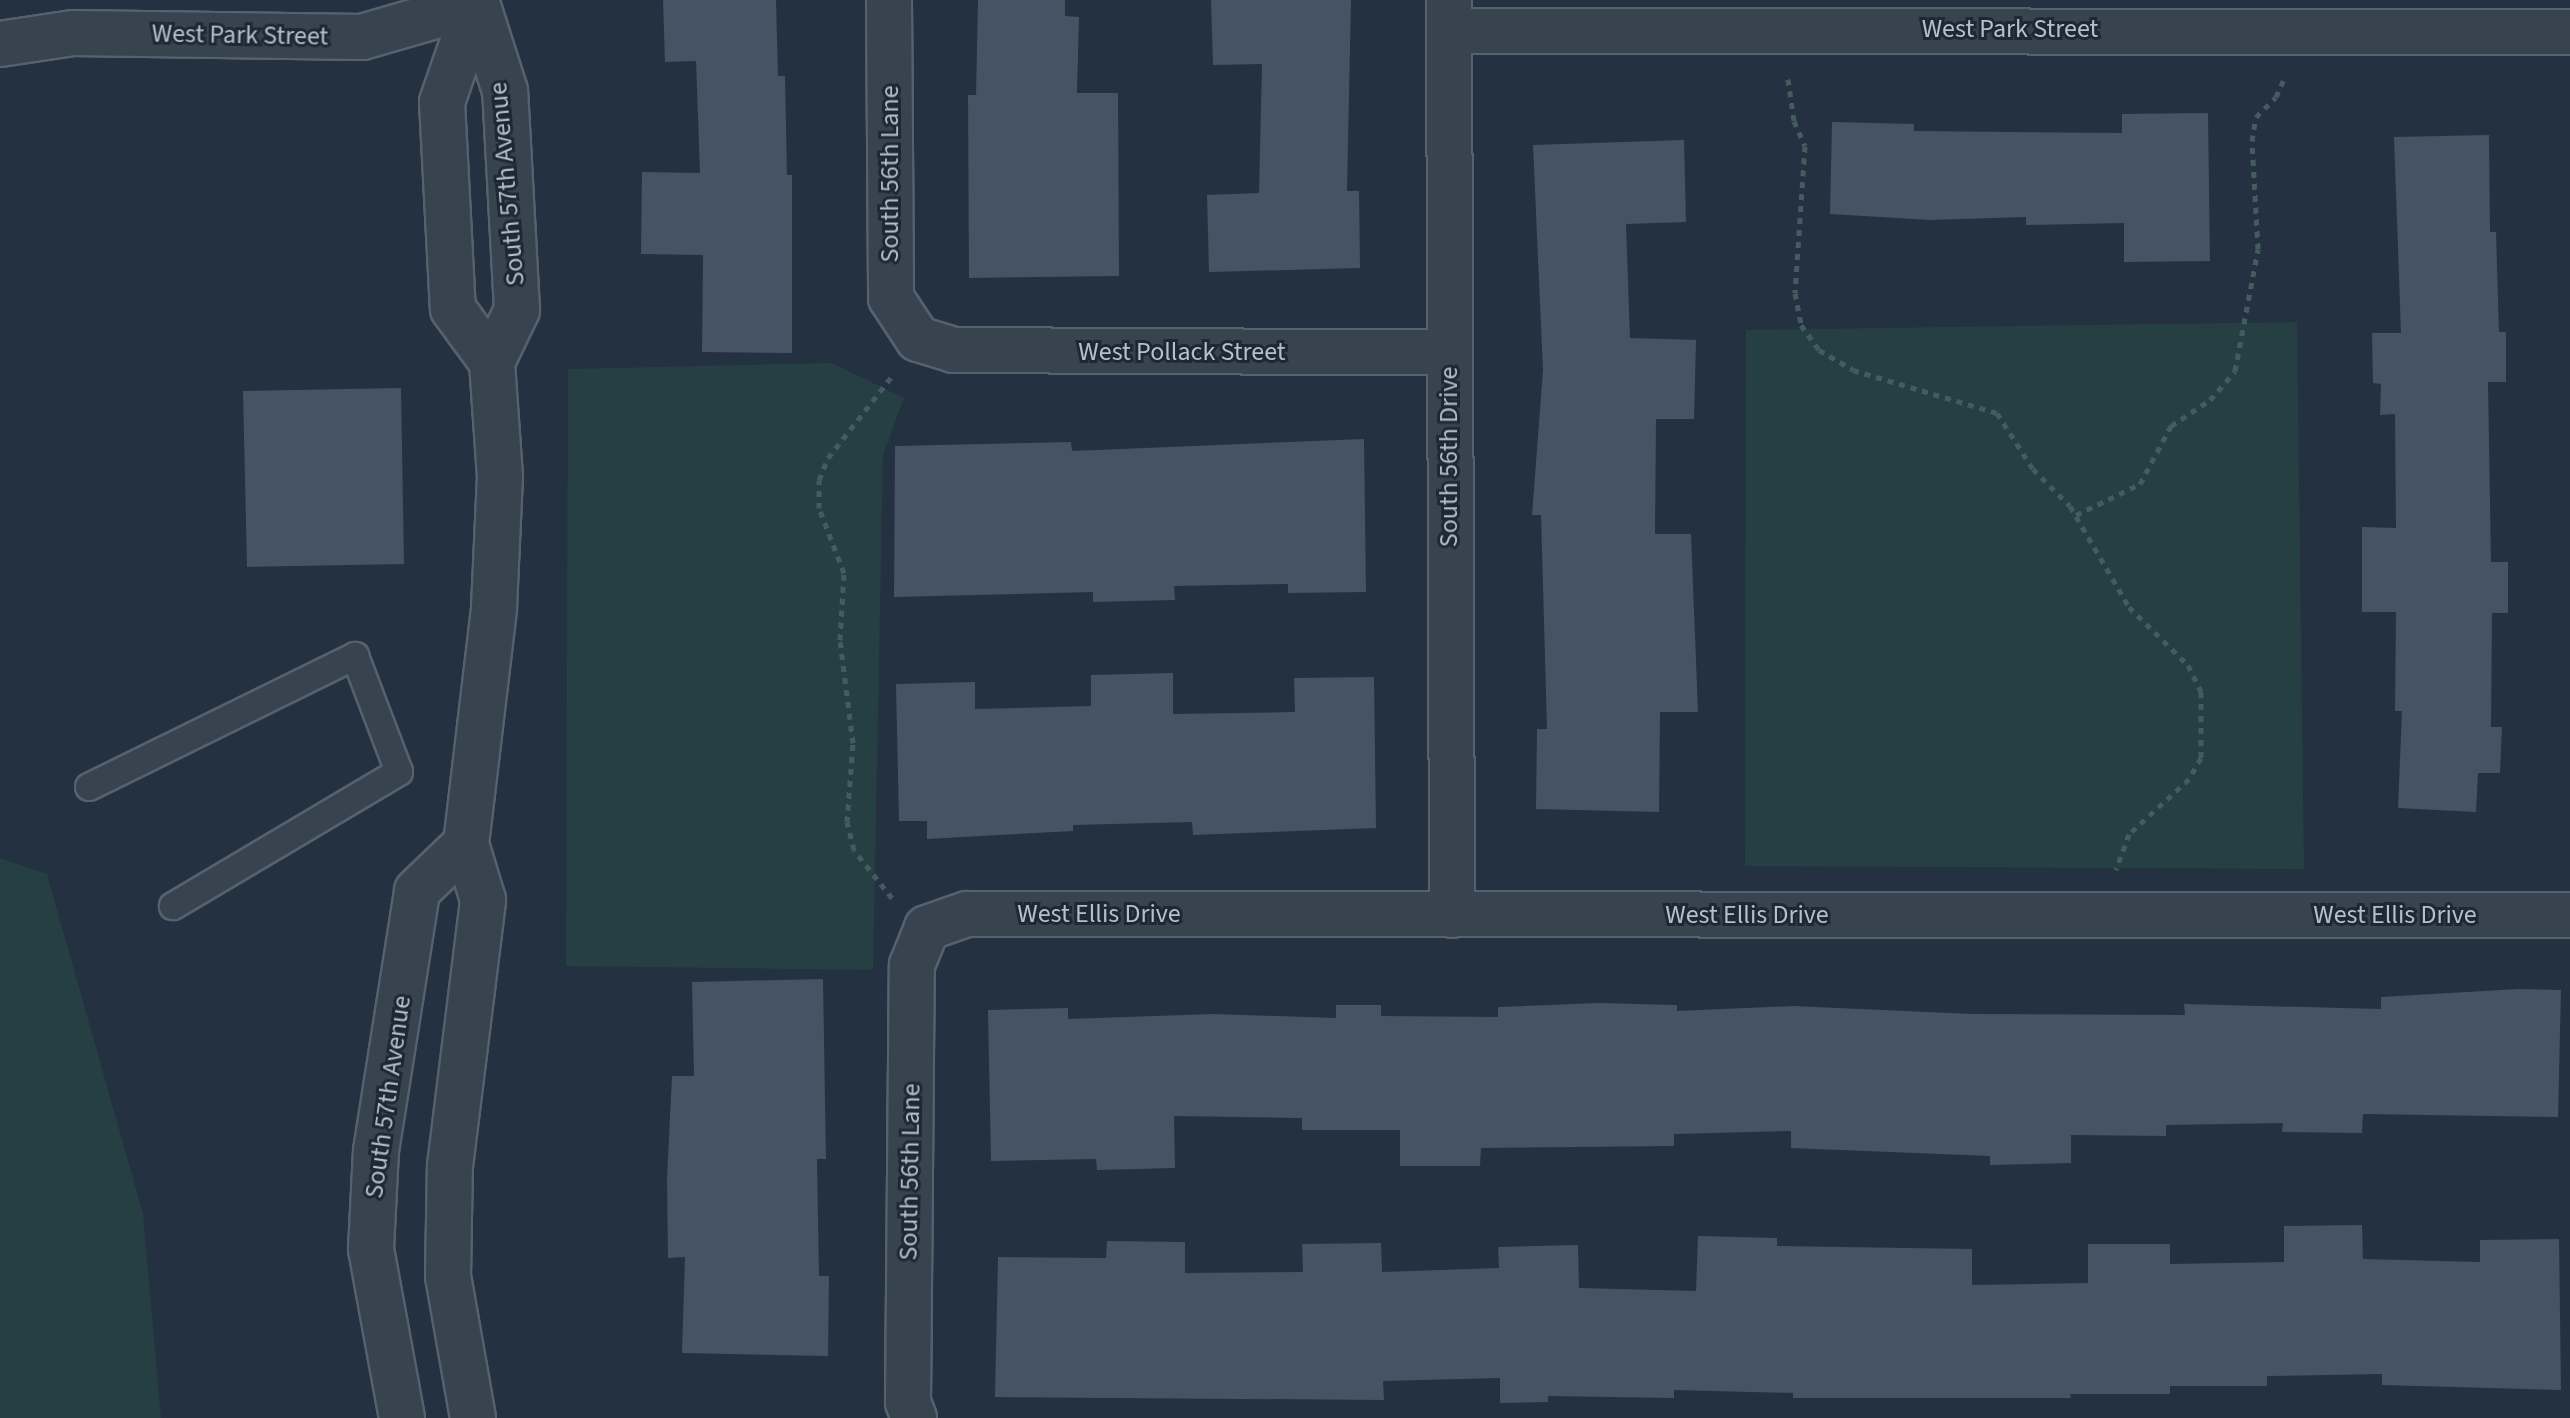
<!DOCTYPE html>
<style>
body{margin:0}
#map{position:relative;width:2570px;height:1418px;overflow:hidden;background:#243141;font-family:"Source Sans 3",sans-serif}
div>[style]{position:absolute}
.green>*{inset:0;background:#263f42}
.building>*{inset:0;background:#455365}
.path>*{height:5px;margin-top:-2.5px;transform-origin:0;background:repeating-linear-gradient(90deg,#445c5e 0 6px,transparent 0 12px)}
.roads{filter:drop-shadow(2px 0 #56616e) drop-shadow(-2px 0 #56616e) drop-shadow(0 2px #56616e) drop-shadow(0 -2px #56616e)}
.lane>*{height:26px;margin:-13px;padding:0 13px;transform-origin:13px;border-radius:13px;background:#384350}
.street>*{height:44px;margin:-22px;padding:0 22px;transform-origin:22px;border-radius:22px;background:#384350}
span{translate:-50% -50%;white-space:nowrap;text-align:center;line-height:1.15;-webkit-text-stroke:6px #1d2836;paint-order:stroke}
.street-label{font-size:26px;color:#b5becb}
</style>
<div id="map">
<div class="green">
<div style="clip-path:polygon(2297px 322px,2304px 869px,1745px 866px,1746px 330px)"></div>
<div style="clip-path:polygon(832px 363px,904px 398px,883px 455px,873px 970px,566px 966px,568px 369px)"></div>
<div style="clip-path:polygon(0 858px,47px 874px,143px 1214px,161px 1418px,0 1418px)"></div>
</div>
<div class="building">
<div style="clip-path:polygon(663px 0,776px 0,778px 76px,785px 76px,787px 175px,792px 175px,792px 353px,702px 352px,703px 255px,641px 254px,642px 172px,700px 173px,696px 61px,665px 62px)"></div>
<div style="clip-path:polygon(978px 0,1065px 0,1065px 16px,1079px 17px,1077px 93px,1118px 93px,1119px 276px,969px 278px,968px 95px,976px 95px)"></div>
<div style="clip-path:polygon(1211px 0,1351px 0,1347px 191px,1359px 191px,1360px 268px,1209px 272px,1207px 195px,1259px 193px,1262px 64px,1213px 65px)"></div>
<div style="clip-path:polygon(2208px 113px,2210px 261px,2124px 262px,2124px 223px,2026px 225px,2026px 217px,1930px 220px,1830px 214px,1832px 122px,1914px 124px,1914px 131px,2122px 133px,2122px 114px)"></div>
<div style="clip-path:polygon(2489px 135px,2490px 232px,2496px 232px,2499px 332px,2506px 332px,2506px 382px,2488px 382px,2491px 562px,2508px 562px,2508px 613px,2492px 613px,2491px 727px,2502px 727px,2500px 773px,2478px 773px,2476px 812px,2398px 808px,2402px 711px,2395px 711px,2396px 612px,2362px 612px,2362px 527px,2396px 528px,2395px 414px,2380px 415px,2381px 384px,2373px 383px,2372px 333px,2401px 333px,2394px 137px)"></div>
<div style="clip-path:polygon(1684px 140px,1686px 222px,1626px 224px,1630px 338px,1696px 340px,1694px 419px,1656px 419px,1655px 534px,1691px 534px,1698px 712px,1660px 712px,1659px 812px,1536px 809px,1537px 729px,1547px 729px,1541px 515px,1532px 515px,1543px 370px,1533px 145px)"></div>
<div style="clip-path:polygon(401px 388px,404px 564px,247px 567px,243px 391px)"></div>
<div style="clip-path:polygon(1364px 439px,1366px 592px,1288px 593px,1288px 584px,1174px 586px,1175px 600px,1093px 602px,1093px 592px,894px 597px,895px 446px,1071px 442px,1072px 451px)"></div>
<div style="clip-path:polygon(1173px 673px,1173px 714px,1295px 712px,1294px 678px,1374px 677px,1376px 828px,1193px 835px,1192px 822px,1073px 825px,1073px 831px,927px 839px,927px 821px,899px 821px,896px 684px,975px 682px,975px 709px,1091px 706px,1091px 675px)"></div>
<div style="clip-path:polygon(823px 979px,826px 1159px,817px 1159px,819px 1276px,829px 1276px,828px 1356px,682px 1353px,685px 1257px,668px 1258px,667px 1178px,672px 1076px,694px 1076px,692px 982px)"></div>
<div style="clip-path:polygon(2518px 989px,2561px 990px,2558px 1117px,2363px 1114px,2362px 1133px,2282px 1132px,2283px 1123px,2166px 1125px,2166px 1136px,2071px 1135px,2071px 1163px,1990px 1165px,1990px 1156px,1791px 1148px,1791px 1131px,1674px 1134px,1674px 1146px,1481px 1148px,1480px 1166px,1400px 1166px,1400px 1130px,1302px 1130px,1302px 1118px,1174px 1116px,1175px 1168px,1097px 1170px,1096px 1159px,991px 1161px,988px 1010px,1068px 1008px,1068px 1019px,1213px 1014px,1336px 1018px,1336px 1005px,1381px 1005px,1381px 1016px,1498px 1017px,1498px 1007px,1598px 1003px,1677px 1005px,1677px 1011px,1793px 1006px,1971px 1014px,2185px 1015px,2184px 1004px,2381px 1009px,2381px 997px)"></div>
<div style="clip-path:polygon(2362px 1225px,2363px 1259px,2480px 1262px,2480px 1240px,2559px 1239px,2561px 1390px,2382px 1385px,2382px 1374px,2267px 1376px,2267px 1386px,2170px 1386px,2170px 1394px,2070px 1394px,2071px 1398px,1793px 1398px,1793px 1393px,1674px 1390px,1674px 1398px,1548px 1396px,1548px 1402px,1500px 1403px,1500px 1378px,1383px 1381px,1384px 1400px,995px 1397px,998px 1257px,1106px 1258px,1107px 1241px,1185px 1242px,1185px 1273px,1303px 1272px,1302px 1244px,1381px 1243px,1382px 1272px,1499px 1268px,1498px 1247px,1578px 1245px,1579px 1288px,1696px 1291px,1698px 1236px,1777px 1238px,1777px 1246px,1972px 1249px,1972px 1285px,2088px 1283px,2088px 1244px,2170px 1244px,2170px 1264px,2284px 1262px,2284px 1226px)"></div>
</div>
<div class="path">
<div style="left:1788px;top:79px;width:42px;rotate:81.9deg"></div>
<div style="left:1794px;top:121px;width:27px;rotate:66deg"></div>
<div style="left:1805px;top:146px;width:147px;rotate:93.9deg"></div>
<div style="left:1795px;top:293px;width:33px;rotate:79deg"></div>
<div style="left:1801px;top:325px;width:31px;rotate:54deg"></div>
<div style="left:1819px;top:350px;width:39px;rotate:30deg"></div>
<div style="left:1853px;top:370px;width:150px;rotate:16.6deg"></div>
<div style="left:1997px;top:413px;width:67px;rotate:57.3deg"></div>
<div style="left:2033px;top:469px;width:52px;rotate:45deg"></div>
<div style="left:2070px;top:506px;width:117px;rotate:59.7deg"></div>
<div style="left:2129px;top:607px;width:83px;rotate:44.5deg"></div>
<div style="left:2188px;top:665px;width:30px;rotate:64deg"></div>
<div style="left:2201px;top:692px;width:66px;rotate:90deg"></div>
<div style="left:2201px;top:758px;width:24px;rotate:120deg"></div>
<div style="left:2189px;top:779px;width:81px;rotate:137.5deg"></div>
<div style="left:2129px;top:834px;width:38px;rotate:110deg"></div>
<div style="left:2076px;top:515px;width:71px;rotate:-25.8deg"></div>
<div style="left:2140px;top:484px;width:66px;rotate:-61.9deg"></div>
<div style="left:2171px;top:426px;width:47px;rotate:-33.7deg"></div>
<div style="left:2210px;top:400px;width:38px;rotate:-49deg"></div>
<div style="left:2235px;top:371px;width:124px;rotate:-79.3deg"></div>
<div style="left:2258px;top:249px;width:108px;rotate:-93.2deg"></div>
<div style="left:2252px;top:141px;width:24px;rotate:-81deg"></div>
<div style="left:2256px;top:117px;width:28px;rotate:-45deg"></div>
<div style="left:2276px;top:97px;width:22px;rotate:-66deg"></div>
<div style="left:892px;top:898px;width:61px;rotate:-128.4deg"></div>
<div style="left:854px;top:850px;width:29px;rotate:-104deg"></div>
<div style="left:847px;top:822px;width:79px;rotate:-85.7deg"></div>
<div style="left:853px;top:743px;width:104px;rotate:-97.2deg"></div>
<div style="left:840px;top:640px;width:67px;rotate:-86.6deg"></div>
<div style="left:844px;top:573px;width:70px;rotate:-111deg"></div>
<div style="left:819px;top:508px;width:28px;rotate:-90deg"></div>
<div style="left:819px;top:480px;width:24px;rotate:-68deg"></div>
<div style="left:828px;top:458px;width:104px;rotate:-52deg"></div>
</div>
<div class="roads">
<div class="lane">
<div style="left:89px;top:787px;width:297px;rotate:-26.2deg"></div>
<div style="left:355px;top:656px;width:124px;rotate:69.2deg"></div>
<div style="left:399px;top:772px;width:263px;rotate:149.3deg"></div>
</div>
<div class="street">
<div style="left:889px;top:0;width:298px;rotate:89.6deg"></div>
<div style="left:891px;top:298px;width:49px;rotate:56.6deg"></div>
<div style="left:918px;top:339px;width:37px;rotate:17deg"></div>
<div style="left:953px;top:350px;width:495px;rotate:0.3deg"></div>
<div style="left:1449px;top:0;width:915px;rotate:89.81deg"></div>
<div style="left:476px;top:4px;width:104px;rotate:109.1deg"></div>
<div style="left:442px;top:102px;width:207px;rotate:87deg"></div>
<div style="left:453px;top:309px;width:66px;rotate:53.7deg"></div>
<div style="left:1449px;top:31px;width:1121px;rotate:0.05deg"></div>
<div style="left:0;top:44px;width:74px;rotate:-8.6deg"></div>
<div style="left:73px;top:33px;width:289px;rotate:0.8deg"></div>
<div style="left:362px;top:37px;width:119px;rotate:-16.1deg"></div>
<div style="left:402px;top:1418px;width:172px;rotate:-100.4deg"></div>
<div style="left:371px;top:1249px;width:98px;rotate:-87.1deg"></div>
<div style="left:376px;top:1151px;width:263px;rotate:-81deg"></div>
<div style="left:417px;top:891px;width:68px;rotate:-43.8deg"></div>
<div style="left:473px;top:1418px;width:144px;rotate:-100deg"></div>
<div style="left:448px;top:1276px;width:110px;rotate:-89deg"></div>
<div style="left:450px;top:1166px;width:268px;rotate:-82.9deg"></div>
<div style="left:483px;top:900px;width:59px;rotate:-106.9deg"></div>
<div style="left:466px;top:844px;width:238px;rotate:-83.2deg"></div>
<div style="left:494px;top:608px;width:131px;rotate:-87.4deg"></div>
<div style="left:500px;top:477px;width:115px;rotate:-94deg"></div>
<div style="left:492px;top:362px;width:58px;rotate:-64.3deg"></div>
<div style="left:517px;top:310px;width:219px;rotate:-93.1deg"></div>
<div style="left:505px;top:91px;width:96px;rotate:-107.7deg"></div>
<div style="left:914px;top:1418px;width:17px;rotate:-111deg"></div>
<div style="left:908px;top:1402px;width:437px;rotate:-89.5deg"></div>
<div style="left:912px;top:965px;width:40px;rotate:-68deg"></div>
<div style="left:927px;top:928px;width:42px;rotate:-19.3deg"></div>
<div style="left:967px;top:914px;width:1603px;rotate:0.04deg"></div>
</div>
</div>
<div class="street-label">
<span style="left:2010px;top:29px">West Park Street</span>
<span style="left:240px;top:35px;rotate:1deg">West Park Street</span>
<span style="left:890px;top:174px;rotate:-90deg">South 56th Lane</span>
<span style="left:507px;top:184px;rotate:-95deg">South 57th Avenue</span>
<span style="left:1182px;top:352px">West Pollack Street</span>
<span style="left:1449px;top:457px;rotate:-90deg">South 56th Drive</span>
<span style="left:1099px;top:914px">West Ellis Drive</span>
<span style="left:1747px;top:915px">West Ellis Drive</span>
<span style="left:2395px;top:915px">West Ellis Drive</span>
<span style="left:388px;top:1097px;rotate:-82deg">South 57th Avenue</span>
<span style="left:910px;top:1172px;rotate:-89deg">South 56th Lane</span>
</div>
</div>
